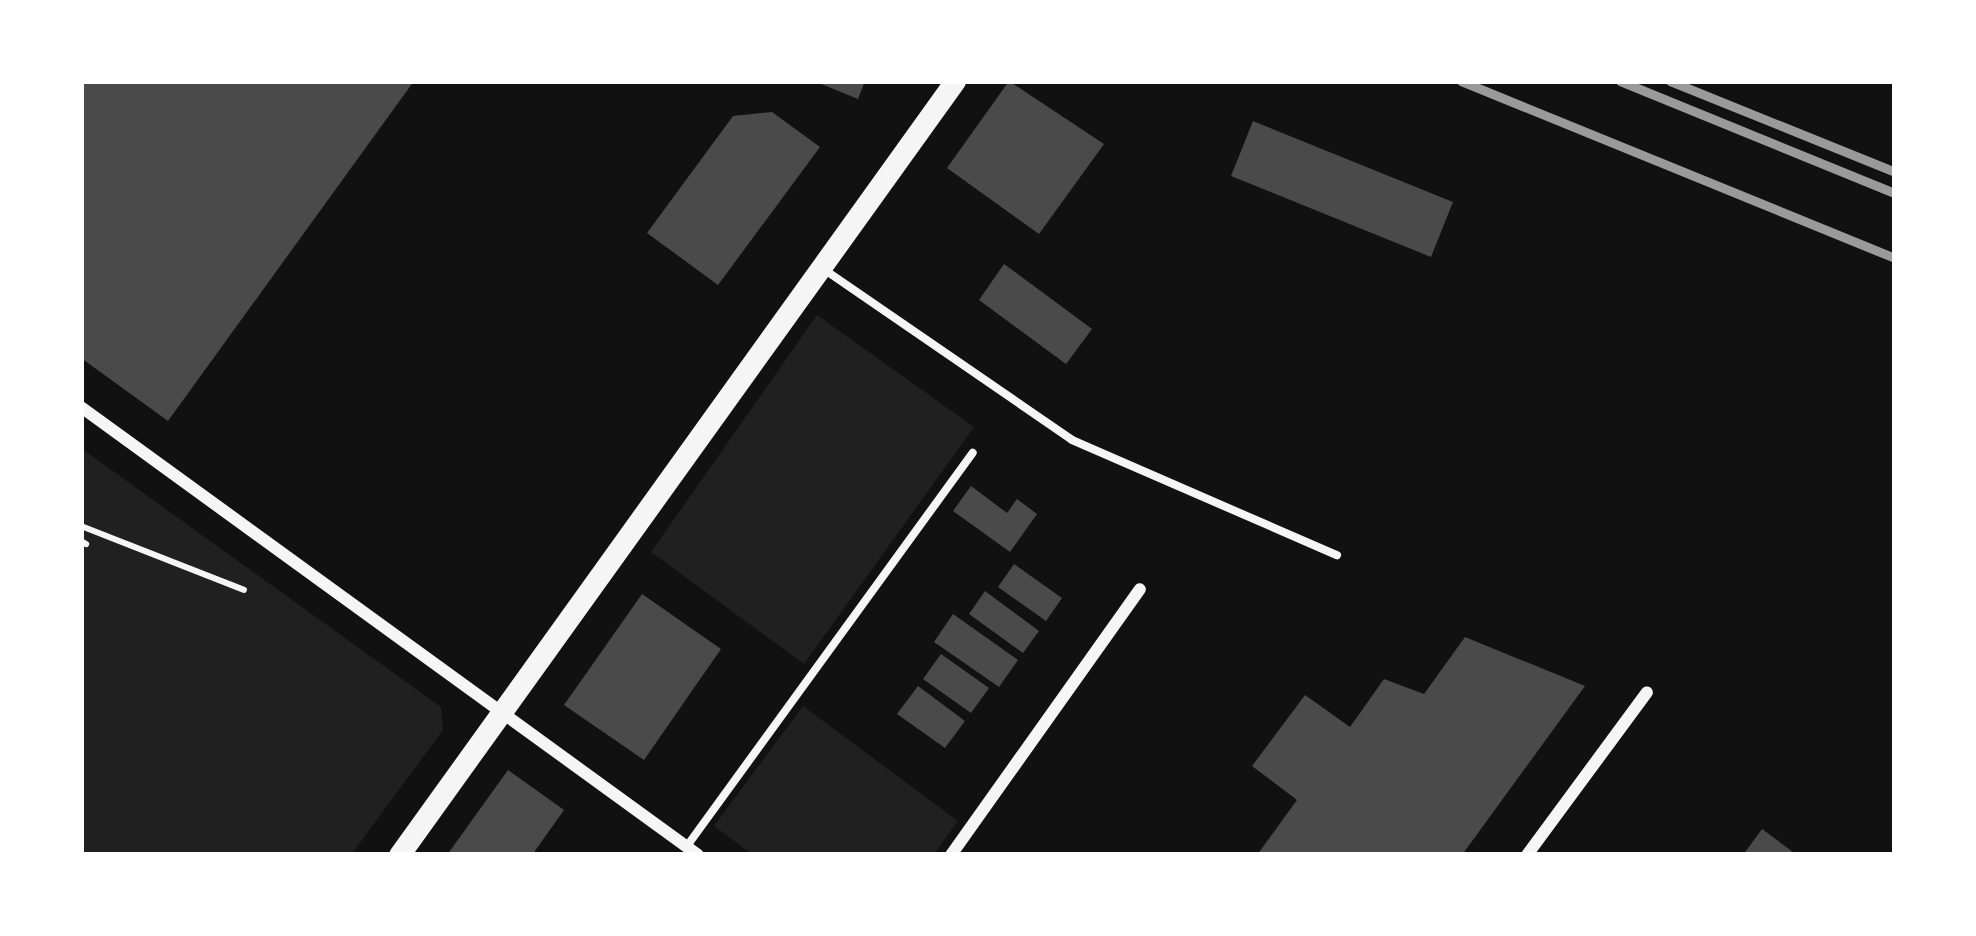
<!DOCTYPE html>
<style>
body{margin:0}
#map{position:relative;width:1976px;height:936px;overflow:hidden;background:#111;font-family:"Roboto Condensed",sans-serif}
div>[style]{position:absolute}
.green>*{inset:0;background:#202020}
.building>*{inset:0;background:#4a4a4a}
.path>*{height:6px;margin:-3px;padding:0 3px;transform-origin:3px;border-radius:3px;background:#f5f5f5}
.service>*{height:8px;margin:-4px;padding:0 4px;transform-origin:4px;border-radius:4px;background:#f5f5f5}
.minor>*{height:12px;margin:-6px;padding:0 6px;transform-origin:6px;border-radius:6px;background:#f5f5f5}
.tertiary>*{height:21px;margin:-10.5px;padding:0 10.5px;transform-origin:10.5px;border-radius:10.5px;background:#f5f5f5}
.rail>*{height:9px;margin:-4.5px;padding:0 4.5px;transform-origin:4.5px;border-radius:4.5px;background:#9a9a9a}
span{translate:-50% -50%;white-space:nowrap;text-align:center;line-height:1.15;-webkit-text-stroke:12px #fff;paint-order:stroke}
.frame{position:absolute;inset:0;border:84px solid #fff;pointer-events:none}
</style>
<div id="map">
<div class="green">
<div style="clip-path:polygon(817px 315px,974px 427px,804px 664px,651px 552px)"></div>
<div style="clip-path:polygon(81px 448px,441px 707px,443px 730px,351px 855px,81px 855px)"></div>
<div style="clip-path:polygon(803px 706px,958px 821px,933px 855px,753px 855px,714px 826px)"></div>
</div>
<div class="building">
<div style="clip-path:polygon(81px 81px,414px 81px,168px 421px,81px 358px)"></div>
<div style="clip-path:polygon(814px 81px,865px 81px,858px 99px)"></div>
<div style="clip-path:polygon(1009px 81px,1104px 144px,1039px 234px,947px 168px)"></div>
<div style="clip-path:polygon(772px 112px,820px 147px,718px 285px,647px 233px,733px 116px)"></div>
<div style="clip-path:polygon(1253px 121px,1453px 202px,1431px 257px,1231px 176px)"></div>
<div style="clip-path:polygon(1004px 264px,1092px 329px,1066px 364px,979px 300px)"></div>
<div style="clip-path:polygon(971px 486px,1007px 513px,1017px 499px,1037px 514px,1010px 552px,953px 511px)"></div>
<div style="clip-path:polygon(1014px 564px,1062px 598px,1046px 621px,998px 587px)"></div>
<div style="clip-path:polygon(985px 591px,1039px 631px,1023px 653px,969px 614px)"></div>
<div style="clip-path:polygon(642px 594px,721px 649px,644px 760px,564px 705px)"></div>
<div style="clip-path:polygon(953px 614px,1018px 660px,999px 687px,934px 642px)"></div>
<div style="clip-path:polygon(1465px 637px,1585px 686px,1462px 855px,1257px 855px,1297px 800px,1252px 766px,1305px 695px,1350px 727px,1384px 679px,1424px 694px)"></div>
<div style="clip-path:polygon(941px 654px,989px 688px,971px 713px,923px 679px)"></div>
<div style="clip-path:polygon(918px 686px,965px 721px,945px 748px,897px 714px)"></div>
<div style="clip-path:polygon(508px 770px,564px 810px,532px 855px,447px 855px)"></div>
<div style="clip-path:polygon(1762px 829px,1797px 855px,1743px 855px)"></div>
</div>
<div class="path">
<div style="left:81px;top:526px;width:175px;rotate:21.4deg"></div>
<div style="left:81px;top:541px;width:6px;rotate:31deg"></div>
</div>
<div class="service">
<div style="left:822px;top:268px;width:303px;rotate:34.5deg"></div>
<div style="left:1072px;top:440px;width:289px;rotate:23.5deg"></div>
<div style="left:687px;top:846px;width:486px;rotate:-54deg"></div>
</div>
<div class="minor">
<div style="left:81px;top:407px;width:762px;rotate:35.98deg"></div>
<div style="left:951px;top:855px;width:326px;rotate:-54.6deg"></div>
<div style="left:1527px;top:855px;width:202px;rotate:-53.6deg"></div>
</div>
<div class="tertiary">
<div style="left:399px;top:855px;width:953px;rotate:-54.31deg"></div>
</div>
<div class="rail">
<div style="left:1461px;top:81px;width:469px;rotate:22.2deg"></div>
<div style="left:1620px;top:81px;width:297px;rotate:22.2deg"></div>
<div style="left:1670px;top:81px;width:243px;rotate:22deg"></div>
</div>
<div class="frame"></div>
</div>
